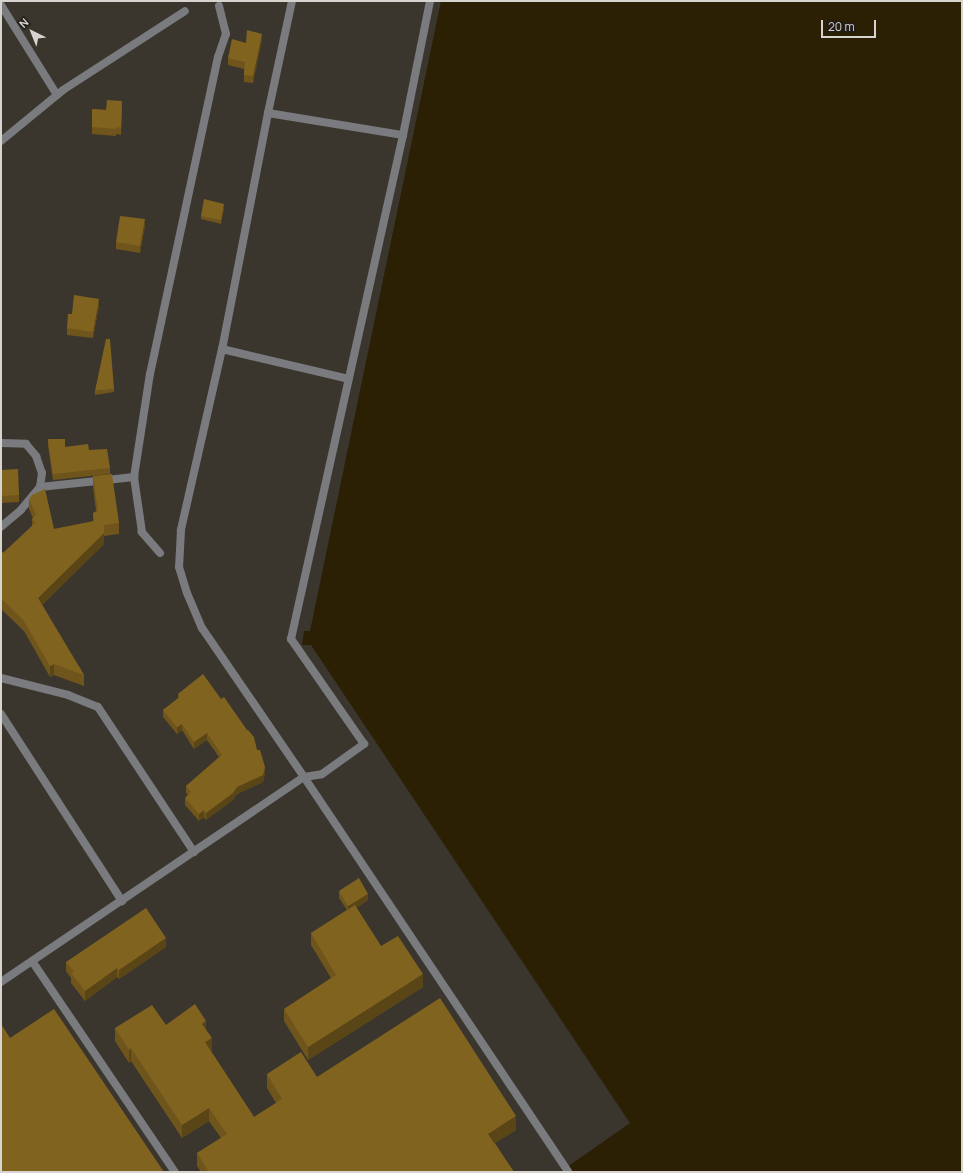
<!DOCTYPE html>
<style>
body{margin:0}
#map{position:relative;width:963px;height:1173px;overflow:hidden;background:#3a362e;font-family:Manrope,sans-serif}
div>[style]{position:absolute}
.water>*{inset:0;background:#2b1f04}
.lane>*{height:8px;margin:-4px;padding:0 4px;transform-origin:4px;border-radius:4px;background:#797b7f}
.street>*{height:8px;margin:-4px;padding:0 4px;transform-origin:4px;border-radius:4px;background:#797b7f}
.wall>*{inset:0;background:#6f551c}
.shaded-wall>*{inset:0;background:#5a4516}
.building>*{inset:0;background:#816320}
span{translate:-50% -50%;white-space:nowrap;text-align:center;line-height:1.15;-webkit-text-stroke:3px #201e1a;paint-order:stroke}
.frame{position:absolute;inset:0;border:2px solid #d7d4cf;pointer-events:none}
.north{position:absolute;left:12px;top:12px;width:40px;height:40px;-webkit-text-stroke:3px #201e1a;paint-order:stroke;rotate:317deg;font-size:11px;font-weight:700;line-height:16px;text-align:center;color:#d7d4cf}
.north::after{content:'';display:block;margin:auto;width:14px;height:18px;background:#d7d4cf;clip-path:polygon(50% 0,100% 100%,50% 72%,0 100%)}
.scale{position:absolute;left:821px;top:20px;width:55px;height:18px;box-sizing:border-box;border:2px solid #d7d4cf;border-top:0;padding-left:5px;font-size:12px;line-height:14px;white-space:nowrap;color:#d7d4cf;-webkit-text-stroke:3px #201e1a;paint-order:stroke}
</style>
<div id="map">
<div class="water">
<div style="clip-path:polygon(441px 1px,962px 1px,962px 1172px,560px 1172px,630px 1123px,311px 645px,302px 645px,304px 631px,310px 631px)"></div>
</div>
<div class="lane">
<div style="left:1px;top:5px;width:106px;rotate:58.1deg"></div>
<div style="left:1px;top:141px;width:80px;rotate:-39.4deg"></div>
<div style="left:63px;top:90px;width:145px;rotate:-32.9deg"></div>
<div style="left:1px;top:443px;width:25px;rotate:2deg"></div>
<div style="left:26px;top:444px;width:16px;rotate:50deg"></div>
<div style="left:36px;top:456px;width:18px;rotate:71deg"></div>
<div style="left:42px;top:473px;width:14px;rotate:98deg"></div>
<div style="left:40px;top:487px;width:30px;rotate:130deg"></div>
<div style="left:21px;top:510px;width:26px;rotate:140deg"></div>
<div style="left:40px;top:487px;width:95px;rotate:-6.1deg"></div>
<div style="left:160px;top:553px;width:28px;rotate:-131deg"></div>
<div style="left:142px;top:532px;width:56px;rotate:-98.3deg"></div>
<div style="left:134px;top:477px;width:104px;rotate:-81.2deg"></div>
<div style="left:150px;top:374px;width:324px;rotate:-77.9deg"></div>
<div style="left:218px;top:57px;width:24px;rotate:-71deg"></div>
<div style="left:226px;top:34px;width:29px;rotate:-104deg"></div>
<div style="left:1px;top:678px;width:69px;rotate:14.2deg"></div>
<div style="left:68px;top:695px;width:32px;rotate:22deg"></div>
<div style="left:98px;top:707px;width:174px;rotate:56.5deg"></div>
<div style="left:1px;top:714px;width:223px;rotate:57.1deg"></div>
</div>
<div class="street">
<div style="left:292px;top:1px;width:115px;rotate:102.1deg"></div>
<div style="left:268px;top:113px;width:240px;rotate:101deg"></div>
<div style="left:222px;top:349px;width:186px;rotate:102.8deg"></div>
<div style="left:181px;top:530px;width:37px;rotate:93deg"></div>
<div style="left:179px;top:567px;width:27px;rotate:73deg"></div>
<div style="left:187px;top:593px;width:38px;rotate:67deg"></div>
<div style="left:202px;top:628px;width:181px;rotate:55.6deg"></div>
<div style="left:304px;top:777px;width:475px;rotate:56.2deg"></div>
<div style="left:268px;top:113px;width:137px;rotate:9.3deg"></div>
<div style="left:222px;top:349px;width:130px;rotate:13.3deg"></div>
<div style="left:32px;top:961px;width:255px;rotate:55.9deg"></div>
<div style="left:1px;top:982px;width:366px;rotate:-34.1deg"></div>
<div style="left:304px;top:777px;width:18px;rotate:-9deg"></div>
<div style="left:322px;top:774px;width:52px;rotate:-35.5deg"></div>
<div style="left:364px;top:744px;width:128px;rotate:-124.8deg"></div>
<div style="left:291px;top:639px;width:516px;rotate:-77.47deg"></div>
<div style="left:403px;top:135px;width:137px;rotate:-78.6deg"></div>
</div>
<div class="wall">
<div style="clip-path:polygon(262px 40px,253px 83px,244px 82px,244px 69px,228px 65px,228px 58px,246px 43px)"></div>
<div style="clip-path:polygon(122px 107px,121px 135px,116px 134px,116px 136px,92px 134px,92px 109px,106px 110px)"></div>
<div style="clip-path:polygon(224px 208px,221px 224px,201px 219px,201px 216px)"></div>
<div style="clip-path:polygon(145px 226px,140px 253px,116px 249px,116px 242px)"></div>
<div style="clip-path:polygon(99px 306px,93px 338px,67px 335px,67px 328px,72px 314px)"></div>
<div style="clip-path:polygon(114px 389px,114px 392px,95px 395px,95px 391px)"></div>
<div style="clip-path:polygon(48px 439px,65px 447px,89px 450px,110px 468px,110px 474px,53px 480px,48px 446px)"></div>
<div style="clip-path:polygon(1px 470px,19px 495px,19px 502px,1px 503px)"></div>
<div style="clip-path:polygon(93px 476px,119px 523px,119px 534px,104px 536px,104px 544px,42px 605px,84px 675px,84px 686px,54px 675px,50px 677px,24px 631px,1px 609px,1px 550px,3px 553px,32px 527px,32px 519px,33px 518px,29px 509px,29px 499px,54px 529px,93px 522px,93px 513px,96px 511px,93px 487px)"></div>
<div style="clip-path:polygon(178px 694px,257px 750px,265px 774px,263px 782px,237px 794px,233px 800px,206px 820px,204px 817px,199px 821px,185px 805px,185px 798px,188px 795px,186px 793px,186px 786px,219px 757px,207px 740px,194px 749px,182px 730px,177px 734px,163px 717px,163px 710px,178px 698px)"></div>
<div style="clip-path:polygon(339px 891px,368px 900px,356px 908px,381px 946px,423px 987px,308px 1060px,284px 1021px,284px 1009px,331px 978px,311px 945px,311px 933px,347px 910px,339px 898px)"></div>
<div style="clip-path:polygon(166px 947px,119px 979px,117px 977px,85px 1001px,71px 983px,71px 978px,66px 971px,66px 962px)"></div>
<div style="clip-path:polygon(166px 1025px,206px 1030px,211px 1051px,254px 1117px,276px 1103px,267px 1088px,267px 1074px,317px 1077px,516px 1130px,495px 1143px,514px 1172px,201px 1172px,197px 1166px,197px 1153px,221px 1138px,209px 1121px,182px 1138px,131px 1061px,129px 1063px,115px 1041px,115px 1028px)"></div>
</div>
<div class="shaded-wall">
<div style="clip-path:polygon(262px 34px,262px 40px,253px 83px,253px 76px)"></div>
<div style="clip-path:polygon(224px 204px,224px 208px,221px 224px,221px 220px)"></div>
<div style="clip-path:polygon(145px 219px,145px 226px,140px 253px,140px 246px)"></div>
<div style="clip-path:polygon(99px 299px,99px 306px,93px 338px,93px 332px)"></div>
<div style="clip-path:polygon(104px 533px,104px 544px,38px 609px,38px 598px)"></div>
<div style="clip-path:polygon(54px 664px,54px 675px,50px 677px,50px 666px)"></div>
<div style="clip-path:polygon(182px 724px,182px 730px,177px 734px,177px 727px)"></div>
<div style="clip-path:polygon(207px 733px,207px 740px,194px 749px,194px 742px)"></div>
<div style="clip-path:polygon(265px 767px,265px 774px,263px 782px,237px 794px,233px 800px,206px 820px,206px 813px,237px 787px)"></div>
<div style="clip-path:polygon(204px 810px,204px 817px,199px 821px,199px 814px)"></div>
<div style="clip-path:polygon(368px 894px,368px 900px,348px 913px,348px 906px)"></div>
<div style="clip-path:polygon(166px 938px,166px 947px,119px 979px,119px 970px)"></div>
<div style="clip-path:polygon(117px 968px,117px 977px,85px 1001px,85px 991px)"></div>
<div style="clip-path:polygon(423px 974px,423px 987px,308px 1060px,308px 1047px)"></div>
<div style="clip-path:polygon(206px 1021px,206px 1034px,202px 1024px)"></div>
<div style="clip-path:polygon(212px 1038px,212px 1051px,205px 1055px,205px 1042px)"></div>
<div style="clip-path:polygon(131px 1048px,131px 1061px,129px 1063px,129px 1050px)"></div>
<div style="clip-path:polygon(209px 1108px,209px 1121px,182px 1138px,182px 1125px)"></div>
<div style="clip-path:polygon(516px 1116px,516px 1130px,488px 1147px,488px 1134px)"></div>
</div>
<div class="building">
<div style="clip-path:polygon(247px 30px,262px 34px,253px 76px,244px 75px,245px 62px,228px 58px,232px 39px,246px 43px)"></div>
<div style="clip-path:polygon(107px 100px,122px 101px,121px 128px,116px 127px,116px 129px,92px 127px,92px 109px,106px 110px)"></div>
<div style="clip-path:polygon(204px 199px,224px 204px,221px 220px,201px 216px)"></div>
<div style="clip-path:polygon(120px 216px,145px 219px,140px 246px,116px 242px)"></div>
<div style="clip-path:polygon(74px 295px,99px 299px,93px 332px,67px 328px,68px 314px,72px 314px)"></div>
<div style="clip-path:polygon(106px 339px,110px 339px,114px 389px,95px 391px)"></div>
<div style="clip-path:polygon(48px 439px,65px 439px,65px 447px,88px 444px,89px 450px,107px 449px,110px 468px,53px 474px)"></div>
<div style="clip-path:polygon(18px 469px,19px 495px,1px 496px,1px 470px)"></div>
<div style="clip-path:polygon(112px 474px,119px 523px,104px 525px,104px 533px,38px 598px,84px 675px,54px 664px,50px 666px,24px 621px,1px 598px,1px 550px,3px 553px,35px 523px,32px 519px,36px 515px,29px 499px,32px 495px,45px 489px,54px 529px,94px 521px,93px 513px,98px 511px,93px 476px)"></div>
<div style="clip-path:polygon(203px 674px,221px 699px,224px 697px,247px 730px,248px 730px,254px 737px,257px 750px,260px 750px,265px 767px,263px 775px,237px 787px,233px 793px,206px 813px,204px 810px,199px 814px,185px 798px,191px 792px,186px 786px,222px 755px,207px 733px,194px 742px,182px 724px,177px 727px,163px 710px,180px 697px,178px 694px)"></div>
<div style="clip-path:polygon(359px 878px,368px 894px,348px 906px,339px 891px)"></div>
<div style="clip-path:polygon(355px 905px,381px 946px,398px 936px,423px 974px,308px 1047px,284px 1009px,336px 975px,311px 933px)"></div>
<div style="clip-path:polygon(146px 908px,166px 938px,119px 970px,117px 968px,85px 991px,71px 973px,74px 972px,66px 962px)"></div>
<div style="clip-path:polygon(440px 998px,516px 1116px,488px 1134px,514px 1172px,209px 1172px,197px 1153px,227px 1134px,209px 1108px,182px 1125px,131px 1048px,129px 1050px,115px 1028px,152px 1005px,166px 1025px,195px 1004px,206px 1021px,202px 1024px,212px 1038px,205px 1042px,254px 1117px,282px 1099px,267px 1074px,301px 1052px,317px 1077px)"></div>
<div style="clip-path:polygon(54px 1009px,164px 1172px,1px 1172px,1px 1024px,10px 1038px)"></div>
</div>
<div class="frame"></div>
<div class="north">N</div>
<div class="scale">20 m</div>
</div>
